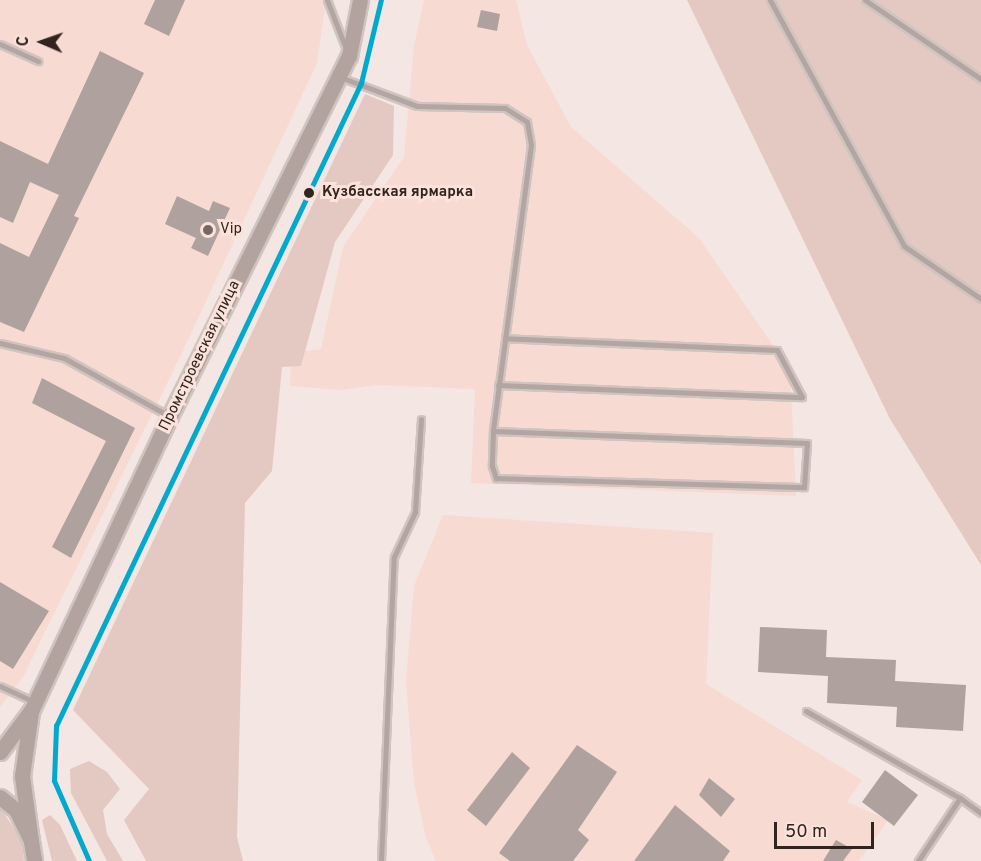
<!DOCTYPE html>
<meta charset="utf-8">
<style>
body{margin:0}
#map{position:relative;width:981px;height:861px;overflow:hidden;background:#f4e6e2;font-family:Overpass,sans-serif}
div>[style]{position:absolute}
.built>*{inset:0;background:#f7dbd3}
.green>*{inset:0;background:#e4c9c2}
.building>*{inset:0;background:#afa19d}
.roads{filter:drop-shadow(2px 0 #cfc4c0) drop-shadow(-2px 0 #cfc4c0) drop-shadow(0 2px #cfc4c0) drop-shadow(0 -2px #cfc4c0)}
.lane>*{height:5px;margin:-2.5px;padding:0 2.5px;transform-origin:2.5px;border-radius:2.5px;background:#b3a5a1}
.secondary>*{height:15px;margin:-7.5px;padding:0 7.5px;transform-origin:7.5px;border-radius:7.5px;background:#b3a39e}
.tram-1>*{height:4.5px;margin:-2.25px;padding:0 2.25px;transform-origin:2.25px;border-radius:2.25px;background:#00a9ce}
.dots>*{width:16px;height:16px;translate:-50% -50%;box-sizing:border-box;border:3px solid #fbe2db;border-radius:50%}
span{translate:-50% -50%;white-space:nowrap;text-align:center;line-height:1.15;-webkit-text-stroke:6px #fbe2db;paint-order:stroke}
.stop-label{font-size:15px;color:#31231e;font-weight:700}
.left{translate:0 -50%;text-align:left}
.poi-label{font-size:15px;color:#31231e}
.street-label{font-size:15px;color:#31231e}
.north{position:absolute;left:12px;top:12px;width:60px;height:60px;-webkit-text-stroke:4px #fbe2db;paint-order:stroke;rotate:272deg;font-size:16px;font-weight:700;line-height:24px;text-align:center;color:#31231e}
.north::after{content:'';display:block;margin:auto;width:21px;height:27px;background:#31231e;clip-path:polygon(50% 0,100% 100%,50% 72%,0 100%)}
.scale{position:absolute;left:774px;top:822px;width:100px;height:27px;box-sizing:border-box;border:3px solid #31231e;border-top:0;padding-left:8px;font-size:18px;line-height:21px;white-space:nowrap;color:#31231e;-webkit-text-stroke:4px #fbe2db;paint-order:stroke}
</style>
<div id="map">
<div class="built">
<div style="clip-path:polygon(0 0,326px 0,317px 63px,180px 357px,23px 677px,0 707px)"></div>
<div style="clip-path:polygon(424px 0,516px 0,527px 45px,571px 127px,699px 238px,790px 370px,796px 496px,471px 483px,475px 389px,376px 385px,341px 390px,290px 386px,291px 353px,321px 349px,343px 247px,404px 157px,414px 46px)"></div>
<div style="clip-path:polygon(443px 515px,713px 533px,706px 684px,862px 780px,847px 802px,888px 820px,859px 861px,436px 861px,426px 838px,414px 784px,406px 681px,414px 586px)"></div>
</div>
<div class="green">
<div style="clip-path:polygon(687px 0,981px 0,981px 565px,890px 419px)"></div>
<div style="clip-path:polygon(365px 94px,394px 106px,393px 155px,335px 242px,301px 366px,282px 367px,272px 471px,245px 503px,237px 837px,243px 861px,146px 861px,124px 820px,149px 789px,73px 710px)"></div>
<div style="clip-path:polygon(89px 761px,107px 772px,120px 789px,103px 810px,107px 834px,123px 861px,107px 861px,71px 793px,70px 769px)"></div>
<div style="clip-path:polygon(0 807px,22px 841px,24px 861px,0 861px)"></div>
<div style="clip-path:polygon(50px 815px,60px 825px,77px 861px,52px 861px,42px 820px)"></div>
</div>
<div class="building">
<div style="clip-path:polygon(155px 0,185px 0,169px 36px,144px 24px)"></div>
<div style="clip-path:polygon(481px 10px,500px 14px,497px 31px,477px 27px)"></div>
<div style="clip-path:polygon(100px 51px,144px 73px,74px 216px,79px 218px,24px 332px,0 322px,0 243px,29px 257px,59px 195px,30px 182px,13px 223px,0 217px,0 141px,48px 164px)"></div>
<div style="clip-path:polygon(177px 196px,209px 211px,213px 201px,230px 208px,208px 256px,191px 248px,196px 238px,165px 224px)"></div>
<div style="clip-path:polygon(42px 378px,135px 428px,71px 558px,52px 547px,106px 441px,32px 403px)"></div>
<div style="clip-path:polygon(0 582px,49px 611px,13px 669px,0 661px)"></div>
<div style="clip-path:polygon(760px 627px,827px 630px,826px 657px,896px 660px,895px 681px,966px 685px,963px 731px,896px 727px,897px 707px,827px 703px,828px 676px,758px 672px)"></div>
<div style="clip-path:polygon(577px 745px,617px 772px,578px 830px,589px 840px,573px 861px,510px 861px,499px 853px)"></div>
<div style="clip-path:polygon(512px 752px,530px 768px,486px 826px,467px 810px)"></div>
<div style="clip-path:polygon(885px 770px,918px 795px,894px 826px,862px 802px)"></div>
<div style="clip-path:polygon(709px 778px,735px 799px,721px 817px,699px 795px)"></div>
<div style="clip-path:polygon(675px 805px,730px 851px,723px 861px,634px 861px)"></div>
<div style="clip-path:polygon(836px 840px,852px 849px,843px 861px,823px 861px)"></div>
</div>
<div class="roads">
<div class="lane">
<div style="left:327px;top:0;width:53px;rotate:68.8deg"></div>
<div style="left:770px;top:0;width:280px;rotate:61.4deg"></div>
<div style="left:904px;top:246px;width:93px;rotate:34.5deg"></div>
<div style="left:865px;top:0;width:140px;rotate:34.3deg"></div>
<div style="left:0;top:44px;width:42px;rotate:24.1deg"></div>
<div style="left:340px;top:77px;width:82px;rotate:20.6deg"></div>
<div style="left:417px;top:106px;width:88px;rotate:1.3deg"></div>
<div style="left:505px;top:108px;width:26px;rotate:32deg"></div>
<div style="left:527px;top:122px;width:23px;rotate:80deg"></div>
<div style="left:531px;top:145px;width:289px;rotate:97.6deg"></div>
<div style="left:493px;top:431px;width:35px;rotate:92deg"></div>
<div style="left:492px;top:466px;width:13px;rotate:72deg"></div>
<div style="left:496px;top:478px;width:308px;rotate:1.7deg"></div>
<div style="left:804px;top:487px;width:44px;rotate:-86.1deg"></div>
<div style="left:807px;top:443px;width:314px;rotate:-177.8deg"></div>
<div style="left:0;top:343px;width:66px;rotate:13.2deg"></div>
<div style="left:64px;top:358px;width:120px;rotate:28.9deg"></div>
<div style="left:498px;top:385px;width:304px;rotate:2.3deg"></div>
<div style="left:802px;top:397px;width:53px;rotate:-118deg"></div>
<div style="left:777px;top:350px;width:272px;rotate:-177.5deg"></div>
<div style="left:0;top:686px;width:38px;rotate:25deg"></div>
<div style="left:806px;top:711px;width:177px;rotate:29.5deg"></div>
<div style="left:960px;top:798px;width:76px;rotate:123.7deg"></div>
<div style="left:960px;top:798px;width:26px;rotate:36deg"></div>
<div style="left:381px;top:861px;width:304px;rotate:-87.6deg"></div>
<div style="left:394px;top:557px;width:50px;rotate:-65deg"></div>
<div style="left:415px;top:512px;width:93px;rotate:-86.3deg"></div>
</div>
<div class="secondary">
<div style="left:0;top:752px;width:54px;rotate:-53.3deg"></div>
<div style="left:32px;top:709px;width:324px;rotate:-64.8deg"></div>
<div style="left:170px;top:416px;width:402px;rotate:-63.6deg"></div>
<div style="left:349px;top:56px;width:57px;rotate:-78.9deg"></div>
<div style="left:0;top:797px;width:21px;rotate:39deg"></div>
<div style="left:16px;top:810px;width:34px;rotate:64deg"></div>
<div style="left:31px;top:841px;width:20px;rotate:81deg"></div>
<div style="left:31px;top:841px;width:66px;rotate:-97.9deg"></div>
<div style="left:22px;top:776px;width:65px;rotate:-82deg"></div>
</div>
</div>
<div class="tram-1">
<div style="left:89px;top:861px;width:87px;rotate:-113.6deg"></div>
<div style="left:54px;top:781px;width:55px;rotate:-87.9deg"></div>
<div style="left:56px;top:726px;width:712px;rotate:-64.62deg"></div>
<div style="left:361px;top:83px;width:85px;rotate:-76.5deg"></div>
</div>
<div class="dots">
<div style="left:309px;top:193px;background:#31231e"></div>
<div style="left:208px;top:230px;background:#756763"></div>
</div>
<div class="stop-label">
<span class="left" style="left:322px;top:193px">Кузбасская ярмарка</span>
</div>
<div class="poi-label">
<span class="left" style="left:220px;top:230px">Vip</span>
</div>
<div class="street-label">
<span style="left:200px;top:356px;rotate:-64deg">Промстроевская улица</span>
</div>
<div class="north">С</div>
<div class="scale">50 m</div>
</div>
